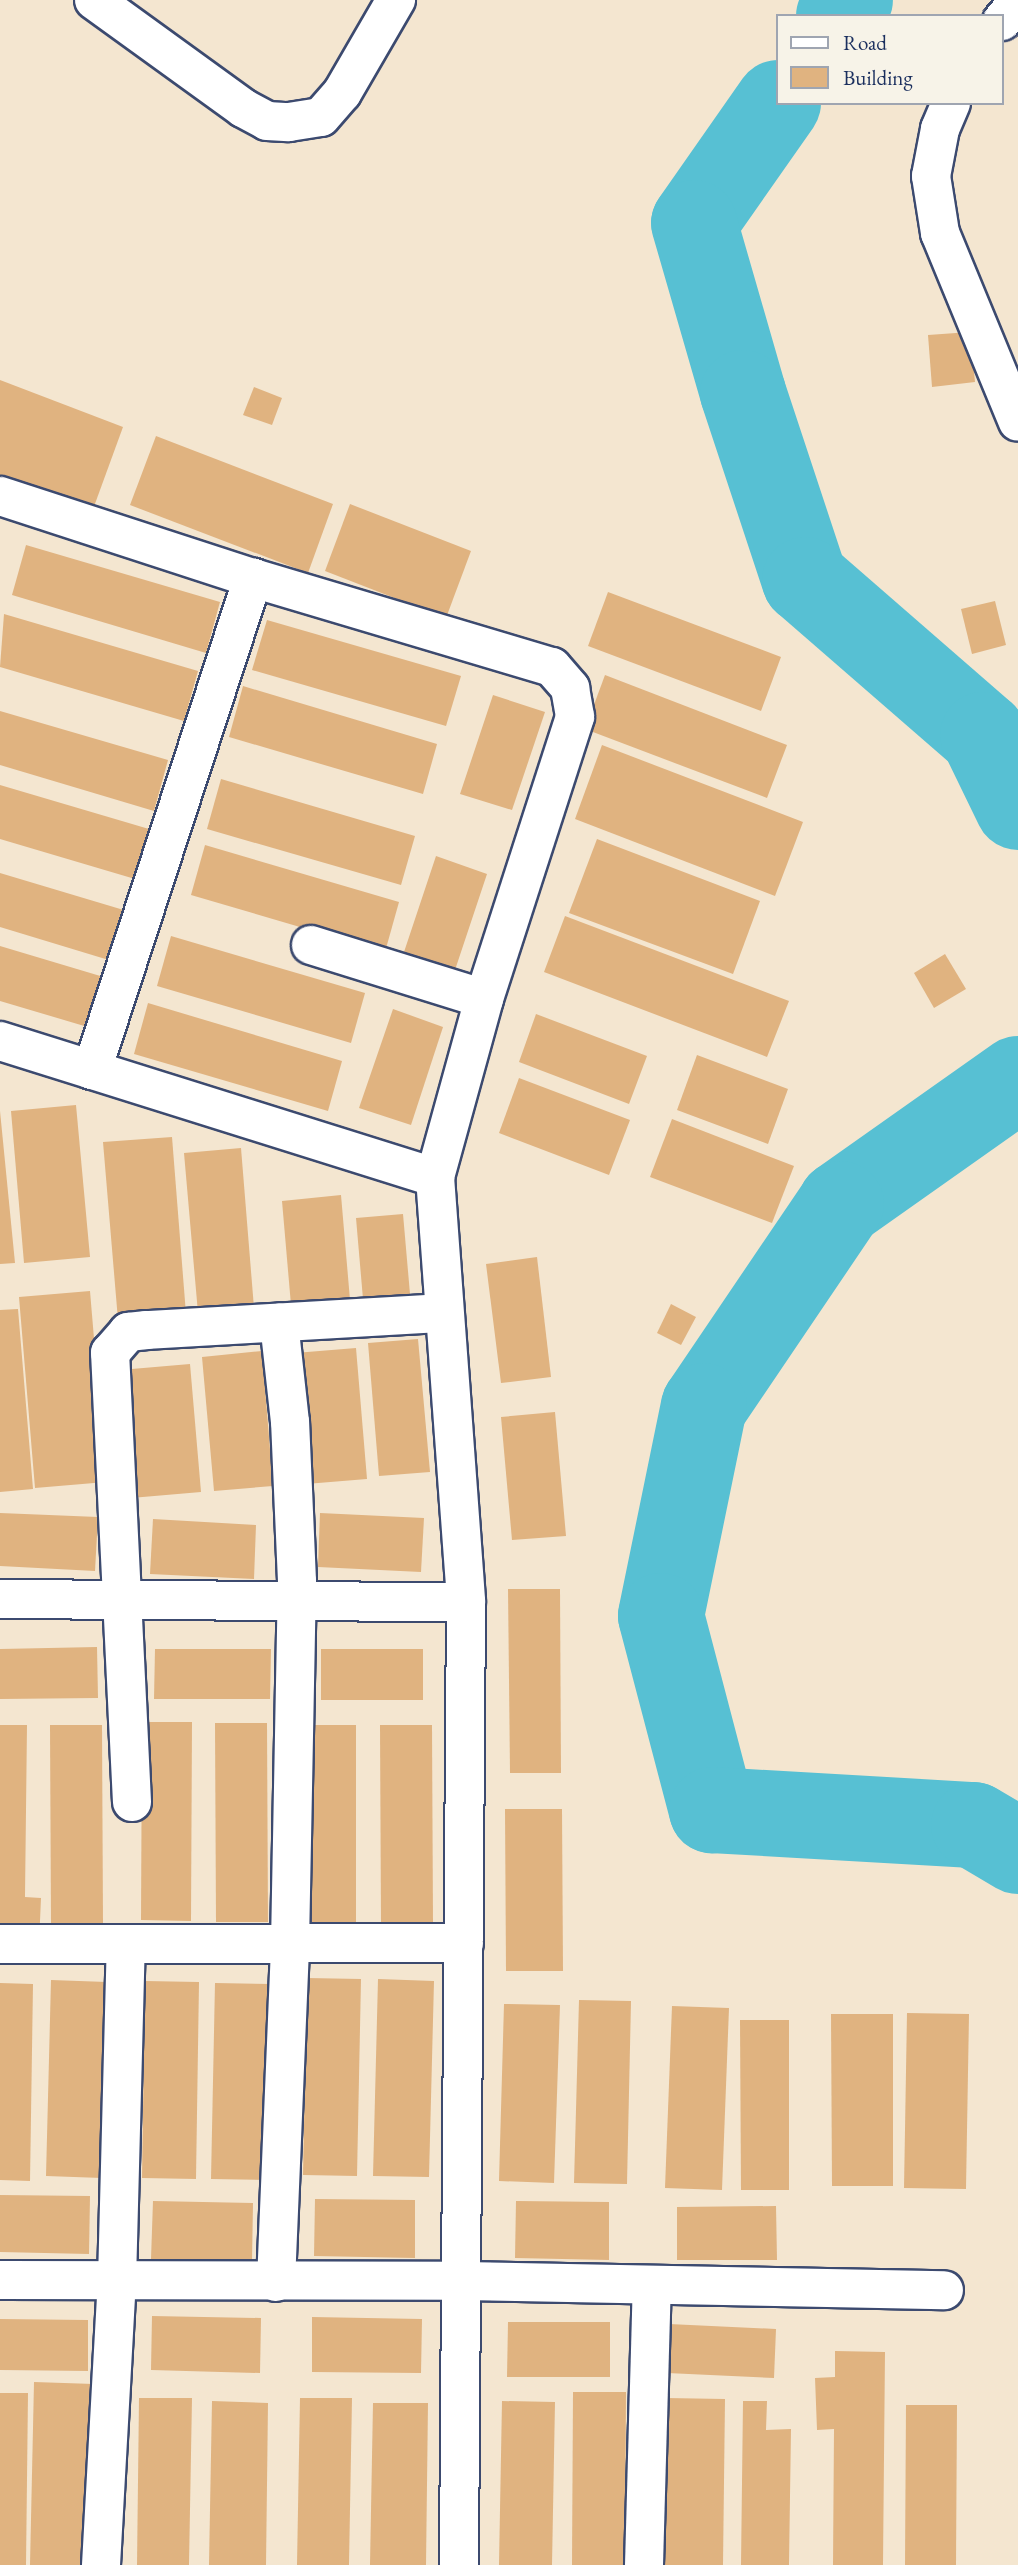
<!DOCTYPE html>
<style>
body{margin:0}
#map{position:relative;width:1018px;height:2565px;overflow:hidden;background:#f4e6d0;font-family:"EB Garamond",serif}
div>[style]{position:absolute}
.river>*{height:86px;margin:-43px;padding:0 43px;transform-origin:43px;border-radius:43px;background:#57c0d3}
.building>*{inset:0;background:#e0b380}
.roads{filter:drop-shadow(2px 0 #3c4a6f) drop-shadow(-2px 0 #3c4a6f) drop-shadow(0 2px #3c4a6f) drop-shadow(0 -2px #3c4a6f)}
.minor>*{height:38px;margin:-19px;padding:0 19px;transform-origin:19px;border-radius:19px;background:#fff}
span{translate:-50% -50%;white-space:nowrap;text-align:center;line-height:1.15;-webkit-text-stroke:6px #f7f3e8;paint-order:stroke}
.legend{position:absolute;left:776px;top:14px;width:228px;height:91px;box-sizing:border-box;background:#f7f3e8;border:2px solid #9fa5b1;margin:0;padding:9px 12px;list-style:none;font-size:21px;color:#1b2f5e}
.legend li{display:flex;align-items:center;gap:14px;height:35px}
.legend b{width:35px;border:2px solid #9fa5b1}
</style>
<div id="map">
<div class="river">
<div style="left:839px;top:16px;width:19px;rotate:-55deg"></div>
<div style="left:778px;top:103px;width:146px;rotate:125deg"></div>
<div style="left:694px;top:223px;width:177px;rotate:73.9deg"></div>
<div style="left:743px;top:393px;width:197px;rotate:71.7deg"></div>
<div style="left:805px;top:580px;width:236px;rotate:41deg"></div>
<div style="left:983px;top:735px;width:80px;rotate:64.1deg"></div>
<div style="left:1018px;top:1079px;width:217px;rotate:144.8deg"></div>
<div style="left:841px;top:1204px;width:244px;rotate:124.1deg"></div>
<div style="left:704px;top:1406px;width:214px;rotate:101.6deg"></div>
<div style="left:661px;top:1616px;width:201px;rotate:75.3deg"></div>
<div style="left:712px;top:1810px;width:262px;rotate:3.3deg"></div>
<div style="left:974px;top:1825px;width:51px;rotate:30.6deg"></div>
</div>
<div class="building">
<div style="clip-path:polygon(970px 332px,975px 382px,932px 387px,928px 335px)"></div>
<div style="clip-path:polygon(0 380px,123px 427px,92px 512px,0 477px)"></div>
<div style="clip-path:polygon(254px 387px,282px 398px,272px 425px,243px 415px)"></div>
<div style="clip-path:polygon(156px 436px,333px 504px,308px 573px,130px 505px)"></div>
<div style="clip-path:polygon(350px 504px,471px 551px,446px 618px,325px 571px)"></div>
<div style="clip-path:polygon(26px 545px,220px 602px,206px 653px,12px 595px)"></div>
<div style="clip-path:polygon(608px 592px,781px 657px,761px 711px,588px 646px)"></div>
<div style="clip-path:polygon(995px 601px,1006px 645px,972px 654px,961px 609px)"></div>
<div style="clip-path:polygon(4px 614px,198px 671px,184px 721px,0 667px)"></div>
<div style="clip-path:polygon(267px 620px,461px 676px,446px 726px,252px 670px)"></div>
<div style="clip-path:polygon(605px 675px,787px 745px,767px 798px,585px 729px)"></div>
<div style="clip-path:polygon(243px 686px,437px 744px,423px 794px,229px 737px)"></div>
<div style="clip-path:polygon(493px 695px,545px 712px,512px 810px,460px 794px)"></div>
<div style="clip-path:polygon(0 711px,168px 760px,154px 811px,0 765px)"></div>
<div style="clip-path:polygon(602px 745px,803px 822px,775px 896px,575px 819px)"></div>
<div style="clip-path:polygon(221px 779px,415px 836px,401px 885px,207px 829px)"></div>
<div style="clip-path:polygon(0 785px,149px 829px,135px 879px,0 839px)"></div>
<div style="clip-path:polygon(597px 839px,760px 901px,733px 974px,569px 913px)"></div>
<div style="clip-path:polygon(205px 845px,399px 902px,385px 952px,191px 895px)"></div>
<div style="clip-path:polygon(436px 856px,487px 874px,454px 973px,403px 955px)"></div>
<div style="clip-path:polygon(0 873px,127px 911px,112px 961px,0 927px)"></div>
<div style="clip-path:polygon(565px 916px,789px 1001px,767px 1057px,544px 972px)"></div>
<div style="clip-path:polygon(171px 936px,365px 993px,351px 1043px,157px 986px)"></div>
<div style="clip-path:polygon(0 946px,107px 978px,91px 1028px,0 1001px)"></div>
<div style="clip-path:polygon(945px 954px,966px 989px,934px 1008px,914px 973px)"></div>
<div style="clip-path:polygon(148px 1003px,342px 1061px,328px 1111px,134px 1054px)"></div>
<div style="clip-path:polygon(393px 1009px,443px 1027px,411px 1125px,359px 1108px)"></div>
<div style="clip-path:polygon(536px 1014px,647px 1056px,629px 1104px,519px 1062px)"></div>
<div style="clip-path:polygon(697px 1055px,788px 1089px,768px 1144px,677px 1110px)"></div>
<div style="clip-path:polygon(519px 1078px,630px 1120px,609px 1175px,499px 1133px)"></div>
<div style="clip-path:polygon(76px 1105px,90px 1257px,24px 1263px,11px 1111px)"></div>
<div style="clip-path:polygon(0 1111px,15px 1263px,0 1264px)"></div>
<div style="clip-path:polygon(672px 1119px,794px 1166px,772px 1223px,650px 1177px)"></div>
<div style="clip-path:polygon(172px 1137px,186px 1314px,118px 1320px,103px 1142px)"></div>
<div style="clip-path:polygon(241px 1148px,254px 1308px,198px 1313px,184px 1153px)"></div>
<div style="clip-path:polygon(341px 1195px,350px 1300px,291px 1305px,282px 1201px)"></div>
<div style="clip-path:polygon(403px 1214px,410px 1294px,363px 1299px,356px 1218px)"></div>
<div style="clip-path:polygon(537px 1257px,551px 1377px,501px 1383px,486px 1264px)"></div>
<div style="clip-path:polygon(90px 1291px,106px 1482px,35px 1488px,19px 1297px)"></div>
<div style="clip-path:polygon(671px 1304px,696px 1317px,681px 1345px,657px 1333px)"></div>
<div style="clip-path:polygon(18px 1309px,33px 1489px,0 1492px,0 1310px)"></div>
<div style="clip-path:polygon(418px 1339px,430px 1472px,379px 1476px,368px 1343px)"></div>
<div style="clip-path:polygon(356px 1348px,367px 1479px,306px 1484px,295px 1353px)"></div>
<div style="clip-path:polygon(262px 1351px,273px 1486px,214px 1491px,202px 1357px)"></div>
<div style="clip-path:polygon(190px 1364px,201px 1492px,131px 1498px,120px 1370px)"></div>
<div style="clip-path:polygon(555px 1412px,566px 1536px,512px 1540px,501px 1417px)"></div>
<div style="clip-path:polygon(0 1513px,98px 1517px,95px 1571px,0 1566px)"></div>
<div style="clip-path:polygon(320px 1513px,424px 1518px,421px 1572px,318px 1567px)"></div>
<div style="clip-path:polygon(153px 1519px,256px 1525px,254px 1579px,150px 1574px)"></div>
<div style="clip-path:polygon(508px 1589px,560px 1589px,561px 1773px,510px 1773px)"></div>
<div style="clip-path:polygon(97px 1647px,98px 1698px,0 1699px,0 1649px)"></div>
<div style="clip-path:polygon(155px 1649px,271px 1649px,270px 1699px,154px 1699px)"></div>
<div style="clip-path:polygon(321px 1649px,423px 1649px,423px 1700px,321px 1700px)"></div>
<div style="clip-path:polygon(142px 1722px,192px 1722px,191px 1921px,141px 1920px)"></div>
<div style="clip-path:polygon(215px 1723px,267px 1723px,268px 1922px,216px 1922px)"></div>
<div style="clip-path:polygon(0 1725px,27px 1725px,25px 1897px,41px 1898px,39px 1944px,0 1942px)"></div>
<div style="clip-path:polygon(50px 1725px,102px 1725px,103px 1924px,51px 1925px)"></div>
<div style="clip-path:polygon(307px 1725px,356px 1725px,356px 1923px,306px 1923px)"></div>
<div style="clip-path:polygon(380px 1725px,432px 1725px,433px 1924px,381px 1925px)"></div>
<div style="clip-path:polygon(505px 1809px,562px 1809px,563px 1971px,506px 1971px)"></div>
<div style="clip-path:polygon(307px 1978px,361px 1979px,357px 2176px,303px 2175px)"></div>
<div style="clip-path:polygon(378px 1979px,434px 1981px,429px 2177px,373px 2176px)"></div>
<div style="clip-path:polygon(51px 1980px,107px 1982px,102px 2178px,46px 2176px)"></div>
<div style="clip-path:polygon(145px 1981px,199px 1982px,196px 2179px,142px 2178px)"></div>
<div style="clip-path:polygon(0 1983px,33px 1984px,30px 2181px,0 2180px)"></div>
<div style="clip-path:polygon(215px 1983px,272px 1984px,267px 2180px,211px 2179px)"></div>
<div style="clip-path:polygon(579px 2000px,631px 2001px,627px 2184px,574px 2183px)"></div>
<div style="clip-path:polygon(504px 2004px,560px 2005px,554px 2183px,499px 2181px)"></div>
<div style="clip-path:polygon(672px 2006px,729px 2008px,722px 2190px,665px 2188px)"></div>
<div style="clip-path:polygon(907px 2013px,969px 2014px,966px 2189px,904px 2188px)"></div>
<div style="clip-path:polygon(831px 2014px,893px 2014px,893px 2186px,832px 2186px)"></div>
<div style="clip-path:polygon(740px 2020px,789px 2020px,789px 2190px,741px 2190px)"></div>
<div style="clip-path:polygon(0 2195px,90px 2196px,89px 2254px,0 2252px)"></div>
<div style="clip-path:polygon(315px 2199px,415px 2200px,415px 2258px,314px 2256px)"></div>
<div style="clip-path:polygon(153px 2201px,253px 2203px,252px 2261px,151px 2259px)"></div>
<div style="clip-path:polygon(516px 2201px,609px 2202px,609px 2260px,515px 2258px)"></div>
<div style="clip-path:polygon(776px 2206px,777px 2260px,677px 2260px,677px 2207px)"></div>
<div style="clip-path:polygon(152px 2316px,261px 2318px,260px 2373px,151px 2370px)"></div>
<div style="clip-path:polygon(312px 2317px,422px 2319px,421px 2373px,312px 2372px)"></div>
<div style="clip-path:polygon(0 2319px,88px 2320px,88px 2371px,0 2370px)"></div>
<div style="clip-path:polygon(508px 2322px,610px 2322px,610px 2377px,507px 2377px)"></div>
<div style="clip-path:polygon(669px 2324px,776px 2329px,774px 2378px,667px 2373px)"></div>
<div style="clip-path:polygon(835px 2351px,885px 2352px,883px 2565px,833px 2565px,834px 2429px,817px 2430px,815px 2378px,835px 2377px)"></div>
<div style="clip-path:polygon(34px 2382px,94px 2384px,90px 2565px,30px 2565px)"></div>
<div style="clip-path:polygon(573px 2392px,626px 2392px,625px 2565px,572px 2565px)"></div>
<div style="clip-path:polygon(0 2393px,28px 2393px,26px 2565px,0 2565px)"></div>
<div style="clip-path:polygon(139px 2398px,192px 2398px,189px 2565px,137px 2565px)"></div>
<div style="clip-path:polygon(300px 2398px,352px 2398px,349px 2565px,297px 2565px)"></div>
<div style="clip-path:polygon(666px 2398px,725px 2399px,723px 2565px,664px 2565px)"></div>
<div style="clip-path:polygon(212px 2401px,268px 2403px,266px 2565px,209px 2565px)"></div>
<div style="clip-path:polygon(502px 2401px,555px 2402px,552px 2565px,499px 2565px)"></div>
<div style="clip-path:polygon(743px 2401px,767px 2401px,766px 2430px,791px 2429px,789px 2565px,741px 2565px)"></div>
<div style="clip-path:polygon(373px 2403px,428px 2403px,426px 2565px,370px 2565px)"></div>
<div style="clip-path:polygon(906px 2405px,957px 2405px,956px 2565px,905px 2565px)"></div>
</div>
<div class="roads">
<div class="minor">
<div style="left:94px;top:0;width:184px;rotate:35.9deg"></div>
<div style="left:243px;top:108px;width:27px;rotate:28deg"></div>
<div style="left:267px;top:121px;width:22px;rotate:3deg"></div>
<div style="left:289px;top:122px;width:32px;rotate:-9deg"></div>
<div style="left:321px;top:117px;width:32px;rotate:-49deg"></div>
<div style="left:342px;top:93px;width:108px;rotate:-59.9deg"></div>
<div style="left:1002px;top:21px;width:26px;rotate:-51deg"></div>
<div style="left:951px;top:103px;width:28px;rotate:113deg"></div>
<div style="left:940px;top:129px;width:48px;rotate:100.8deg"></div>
<div style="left:931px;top:176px;width:58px;rotate:81deg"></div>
<div style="left:940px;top:233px;width:204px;rotate:67.6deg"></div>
<div style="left:0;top:496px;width:266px;rotate:18deg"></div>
<div style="left:253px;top:578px;width:312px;rotate:16.6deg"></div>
<div style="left:552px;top:667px;width:28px;rotate:49deg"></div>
<div style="left:570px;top:688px;width:29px;rotate:80deg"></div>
<div style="left:575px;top:717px;width:296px;rotate:107.9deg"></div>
<div style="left:484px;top:999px;width:185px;rotate:105.4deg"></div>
<div style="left:435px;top:1177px;width:426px;rotate:85.8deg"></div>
<div style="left:466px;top:1602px;width:963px;rotate:90.42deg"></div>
<div style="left:311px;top:945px;width:181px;rotate:17.3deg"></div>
<div style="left:0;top:1041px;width:456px;rotate:17.4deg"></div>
<div style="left:92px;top:1070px;width:518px;rotate:-71.88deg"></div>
<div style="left:0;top:1599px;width:466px;rotate:0.4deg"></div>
<div style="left:132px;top:1802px;width:450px;rotate:-92.8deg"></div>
<div style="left:110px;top:1353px;width:28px;rotate:-49deg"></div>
<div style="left:128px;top:1332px;width:19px;rotate:-6deg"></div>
<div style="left:147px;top:1330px;width:296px;rotate:-3.3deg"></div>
<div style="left:0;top:1944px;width:464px;rotate:-0.1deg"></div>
<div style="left:0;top:2280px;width:461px;rotate:0.1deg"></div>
<div style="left:461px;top:2281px;width:483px;rotate:1.1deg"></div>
<div style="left:276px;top:2282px;width:338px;rotate:-87.6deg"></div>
<div style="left:290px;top:1944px;width:363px;rotate:-88.9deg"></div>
<div style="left:297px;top:1581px;width:159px;rotate:-92.5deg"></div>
<div style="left:290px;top:1422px;width:100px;rotate:-96.3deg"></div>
<div style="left:101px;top:2565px;width:284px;rotate:-86.8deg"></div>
<div style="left:117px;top:2281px;width:335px;rotate:-88.5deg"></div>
<div style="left:644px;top:2565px;width:280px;rotate:-88.4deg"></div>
</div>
</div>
<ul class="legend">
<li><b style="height:9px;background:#fff"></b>Road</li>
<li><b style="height:19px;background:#e0b380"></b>Building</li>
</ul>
</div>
